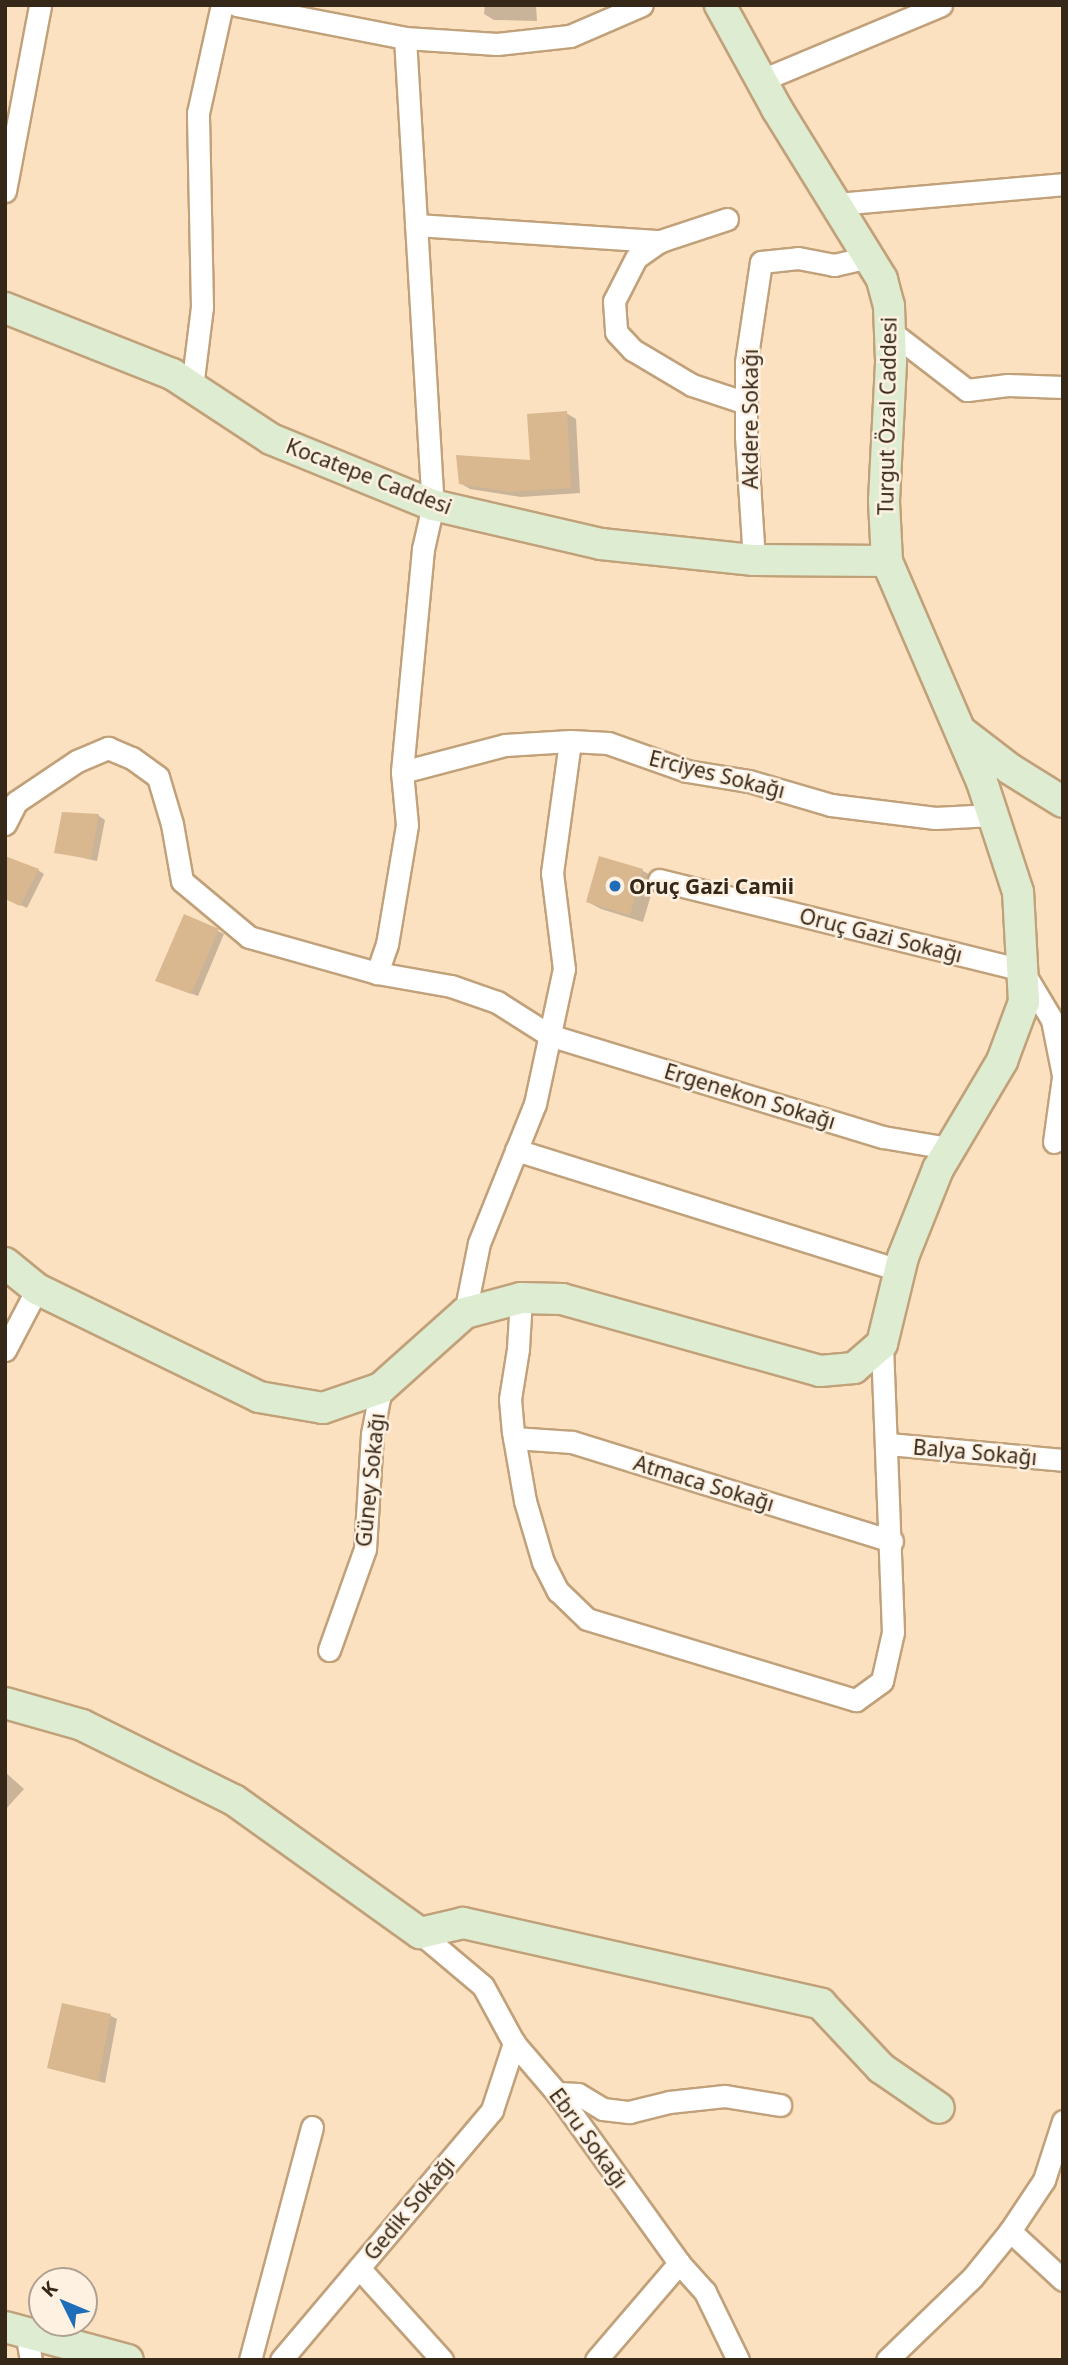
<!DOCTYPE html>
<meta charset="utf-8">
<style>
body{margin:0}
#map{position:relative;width:1068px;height:2365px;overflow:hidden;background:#fce1c0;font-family:"Noto Sans",sans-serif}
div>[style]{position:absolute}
.shadow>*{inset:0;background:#0003}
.building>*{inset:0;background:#d9b890}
.roads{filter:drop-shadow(2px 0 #c1a17a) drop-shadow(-2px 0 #c1a17a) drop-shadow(0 2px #c1a17a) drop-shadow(0 -2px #c1a17a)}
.street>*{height:21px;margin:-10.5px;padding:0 10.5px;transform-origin:10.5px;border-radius:10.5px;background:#fff}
.secondary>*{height:30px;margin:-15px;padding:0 15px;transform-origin:15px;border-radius:15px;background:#deedd2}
.dots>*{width:19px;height:19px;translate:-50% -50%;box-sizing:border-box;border:4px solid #fff1e1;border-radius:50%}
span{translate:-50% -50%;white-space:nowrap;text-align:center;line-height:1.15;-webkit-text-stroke:5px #fff1e1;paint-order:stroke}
.street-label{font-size:21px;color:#352818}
.poi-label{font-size:21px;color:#352818;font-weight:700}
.left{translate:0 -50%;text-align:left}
.frame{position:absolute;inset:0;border:7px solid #352818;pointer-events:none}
.north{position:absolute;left:28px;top:2267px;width:70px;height:70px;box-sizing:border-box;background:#fff1e1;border:2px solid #aea191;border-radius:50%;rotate:313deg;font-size:19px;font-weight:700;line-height:28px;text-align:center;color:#352818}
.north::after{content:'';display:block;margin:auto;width:24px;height:32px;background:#1d6dbb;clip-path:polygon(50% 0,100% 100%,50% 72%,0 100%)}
</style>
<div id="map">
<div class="shadow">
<div style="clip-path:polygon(485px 5px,536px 5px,537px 21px,494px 20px,484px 14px)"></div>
<div style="clip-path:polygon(566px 413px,576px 419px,580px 493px,521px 497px,470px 489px,460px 483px,532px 462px)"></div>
<div style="clip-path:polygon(64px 814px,99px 816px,105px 820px,97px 861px,56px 852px)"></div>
<div style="clip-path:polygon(601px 858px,643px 871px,656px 878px,643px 922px,601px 909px,588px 902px)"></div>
<div style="clip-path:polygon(38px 870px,44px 874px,27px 908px,5px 898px)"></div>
<div style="clip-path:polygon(218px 931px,224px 934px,198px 996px,158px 981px)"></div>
<div style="clip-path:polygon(5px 1772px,24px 1789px,5px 1810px)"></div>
<div style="clip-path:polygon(111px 2016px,117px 2019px,105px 2083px,49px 2068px)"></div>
</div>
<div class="building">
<div style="clip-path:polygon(567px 411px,571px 488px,510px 492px,459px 484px,456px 455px,530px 460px,527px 414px)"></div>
<div style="clip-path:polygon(62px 812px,99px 814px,91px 859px,54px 853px)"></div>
<div style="clip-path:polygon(5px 856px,39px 869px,20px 906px,5px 899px)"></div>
<div style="clip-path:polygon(599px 856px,643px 869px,630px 915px,586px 902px)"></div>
<div style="clip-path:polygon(184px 914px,219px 929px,191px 994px,155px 981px)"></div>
<div style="clip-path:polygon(62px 2003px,111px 2014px,98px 2081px,47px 2068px)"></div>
</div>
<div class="roads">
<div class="street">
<div style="left:236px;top:5px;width:172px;rotate:11deg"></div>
<div style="left:405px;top:38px;width:92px;rotate:3.7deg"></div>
<div style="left:497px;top:44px;width:73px;rotate:-6.3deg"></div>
<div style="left:570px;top:36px;width:78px;rotate:-23.3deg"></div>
<div style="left:405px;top:38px;width:468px;rotate:86.6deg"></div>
<div style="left:433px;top:505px;width:45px;rotate:102.8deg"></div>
<div style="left:423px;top:549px;width:224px;rotate:95.4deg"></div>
<div style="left:402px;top:772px;width:53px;rotate:84.6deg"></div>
<div style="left:407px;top:825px;width:121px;rotate:99.5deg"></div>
<div style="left:387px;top:944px;width:31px;rotate:109deg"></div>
<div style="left:377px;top:973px;width:75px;rotate:10deg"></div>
<div style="left:451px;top:986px;width:49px;rotate:19.2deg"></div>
<div style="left:497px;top:1002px;width:62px;rotate:32.4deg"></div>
<div style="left:549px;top:1035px;width:349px;rotate:17deg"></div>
<div style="left:883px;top:1137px;width:71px;rotate:9.7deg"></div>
<div style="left:762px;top:80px;width:194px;rotate:-22.7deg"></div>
<div style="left:5px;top:191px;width:189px;rotate:-79.3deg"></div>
<div style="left:836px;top:204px;width:228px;rotate:-5deg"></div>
<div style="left:727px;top:219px;width:71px;rotate:161.8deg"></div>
<div style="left:660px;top:241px;width:29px;rotate:145deg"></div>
<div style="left:636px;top:258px;width:48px;rotate:117.1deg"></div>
<div style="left:614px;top:301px;width:31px;rotate:86deg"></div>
<div style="left:616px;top:332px;width:25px;rotate:47deg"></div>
<div style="left:633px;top:350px;width:69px;rotate:30.7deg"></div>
<div style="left:692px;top:385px;width:57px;rotate:18.4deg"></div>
<div style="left:416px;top:225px;width:245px;rotate:3.8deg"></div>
<div style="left:890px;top:331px;width:97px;rotate:37.5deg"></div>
<div style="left:967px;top:390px;width:41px;rotate:-7deg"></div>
<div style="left:1008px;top:385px;width:55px;rotate:2.1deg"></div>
<div style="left:192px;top:387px;width:81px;rotate:-82.9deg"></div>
<div style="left:202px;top:307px;width:194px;rotate:-91.2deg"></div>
<div style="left:198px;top:113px;width:111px;rotate:-77.5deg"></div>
<div style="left:754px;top:560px;width:124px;rotate:-93.7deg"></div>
<div style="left:746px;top:436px;width:74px;rotate:-90deg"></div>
<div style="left:746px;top:362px;width:101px;rotate:-81.5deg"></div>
<div style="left:761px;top:262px;width:37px;rotate:-6deg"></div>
<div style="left:798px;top:258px;width:37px;rotate:11deg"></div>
<div style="left:834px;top:265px;width:36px;rotate:-13deg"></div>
<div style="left:402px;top:772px;width:106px;rotate:-14.7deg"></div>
<div style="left:505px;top:745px;width:65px;rotate:-3.5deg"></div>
<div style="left:570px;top:741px;width:38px;rotate:3deg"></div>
<div style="left:608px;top:743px;width:84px;rotate:19.5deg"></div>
<div style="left:687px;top:771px;width:63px;rotate:9.2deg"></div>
<div style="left:749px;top:781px;width:85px;rotate:16.3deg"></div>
<div style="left:831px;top:805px;width:105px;rotate:7.1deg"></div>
<div style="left:935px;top:818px;width:58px;rotate:-3deg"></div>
<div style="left:5px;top:824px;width:25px;rotate:-63deg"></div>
<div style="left:16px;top:802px;width:73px;rotate:-33.9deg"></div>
<div style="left:77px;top:761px;width:34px;rotate:-23deg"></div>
<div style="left:108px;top:748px;width:26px;rotate:23deg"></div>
<div style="left:132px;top:758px;width:32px;rotate:36deg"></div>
<div style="left:158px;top:777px;width:49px;rotate:73.4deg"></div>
<div style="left:172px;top:824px;width:58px;rotate:80deg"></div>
<div style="left:182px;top:881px;width:87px;rotate:39.9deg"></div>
<div style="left:249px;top:937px;width:133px;rotate:15.7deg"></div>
<div style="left:659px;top:880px;width:374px;rotate:13.9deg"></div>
<div style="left:1022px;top:970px;width:58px;rotate:59deg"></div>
<div style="left:1052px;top:1020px;width:56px;rotate:78.7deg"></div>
<div style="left:1054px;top:1142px;width:66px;rotate:-82.1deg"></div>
<div style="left:516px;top:1150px;width:402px;rotate:17.4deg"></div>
<div style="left:521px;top:1298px;width:51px;rotate:93.4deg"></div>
<div style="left:518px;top:1349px;width:51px;rotate:99.1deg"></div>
<div style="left:510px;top:1399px;width:33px;rotate:85deg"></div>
<div style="left:513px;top:1432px;width:70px;rotate:80.1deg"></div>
<div style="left:525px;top:1501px;width:64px;rotate:73.6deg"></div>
<div style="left:543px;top:1562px;width:33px;rotate:63deg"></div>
<div style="left:558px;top:1591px;width:40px;rotate:44deg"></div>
<div style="left:587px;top:1619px;width:281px;rotate:16.8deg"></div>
<div style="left:856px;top:1700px;width:32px;rotate:-36deg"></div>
<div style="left:882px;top:1681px;width:50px;rotate:-77.3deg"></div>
<div style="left:893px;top:1632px;width:288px;rotate:-92.2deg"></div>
<div style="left:465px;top:1313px;width:71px;rotate:-78.7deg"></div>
<div style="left:479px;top:1243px;width:150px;rotate:-68.1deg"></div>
<div style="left:535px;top:1104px;width:138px;rotate:-77.9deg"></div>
<div style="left:564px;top:969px;width:97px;rotate:-97.1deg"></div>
<div style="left:552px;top:873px;width:133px;rotate:-82.2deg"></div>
<div style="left:5px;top:1350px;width:69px;rotate:-62.3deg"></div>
<div style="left:514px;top:1438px;width:58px;rotate:3.9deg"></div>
<div style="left:572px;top:1442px;width:335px;rotate:17.2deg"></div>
<div style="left:888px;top:1444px;width:176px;rotate:5.2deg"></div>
<div style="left:329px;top:1650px;width:107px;rotate:-70.4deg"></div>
<div style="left:365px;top:1549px;width:115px;rotate:-86.5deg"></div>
<div style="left:372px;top:1434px;width:47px;rotate:-78.9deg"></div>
<div style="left:420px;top:1933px;width:82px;rotate:40.1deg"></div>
<div style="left:483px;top:1986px;width:65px;rotate:61.5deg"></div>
<div style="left:514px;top:2043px;width:66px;rotate:49.3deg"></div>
<div style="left:557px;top:2093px;width:209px;rotate:54.3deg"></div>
<div style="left:679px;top:2263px;width:39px;rotate:48deg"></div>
<div style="left:705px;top:2292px;width:76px;rotate:64.1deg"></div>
<div style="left:557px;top:2093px;width:21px;rotate:3deg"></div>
<div style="left:578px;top:2094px;width:29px;rotate:31deg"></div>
<div style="left:603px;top:2109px;width:26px;rotate:7deg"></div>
<div style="left:629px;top:2112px;width:41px;rotate:-14deg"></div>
<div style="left:669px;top:2102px;width:56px;rotate:-6.1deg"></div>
<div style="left:725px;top:2096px;width:56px;rotate:9.3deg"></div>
<div style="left:1010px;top:2231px;width:72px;rotate:42.8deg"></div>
<div style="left:359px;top:2268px;width:124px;rotate:47.9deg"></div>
<div style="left:26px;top:2332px;width:28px;rotate:80deg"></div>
<div style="left:250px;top:2360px;width:241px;rotate:-75.1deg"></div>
<div style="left:281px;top:2360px;width:327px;rotate:-49.8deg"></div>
<div style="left:492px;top:2110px;width:71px;rotate:-71.8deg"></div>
<div style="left:596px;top:2360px;width:128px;rotate:-49.4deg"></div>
<div style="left:887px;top:2360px;width:118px;rotate:-44deg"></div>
<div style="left:972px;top:2278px;width:60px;rotate:-51deg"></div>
<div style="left:1010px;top:2231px;width:61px;rotate:-56.3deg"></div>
<div style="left:1044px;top:2180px;width:62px;rotate:-72.1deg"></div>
</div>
<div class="secondary">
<div style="left:5px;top:308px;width:180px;rotate:21.6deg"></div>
<div style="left:172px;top:374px;width:118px;rotate:33.3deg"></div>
<div style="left:271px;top:439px;width:175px;rotate:22.2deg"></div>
<div style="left:433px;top:505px;width:172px;rotate:13.1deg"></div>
<div style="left:601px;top:544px;width:154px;rotate:6deg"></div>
<div style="left:754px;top:560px;width:133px;rotate:0.4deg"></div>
<div style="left:963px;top:733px;width:59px;rotate:37.5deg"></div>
<div style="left:1010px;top:769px;width:62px;rotate:31.9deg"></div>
<div style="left:5px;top:1263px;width:41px;rotate:39.1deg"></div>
<div style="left:37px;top:1289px;width:247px;rotate:25.9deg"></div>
<div style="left:259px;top:1397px;width:65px;rotate:9.8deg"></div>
<div style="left:323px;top:1408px;width:61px;rotate:-19deg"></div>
<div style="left:381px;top:1388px;width:113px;rotate:-41.8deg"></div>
<div style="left:465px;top:1313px;width:58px;rotate:-15deg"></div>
<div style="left:521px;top:1298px;width:41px;rotate:1.4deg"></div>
<div style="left:562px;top:1299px;width:268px;rotate:15.6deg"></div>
<div style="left:820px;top:1371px;width:34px;rotate:-5deg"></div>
<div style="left:854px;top:1368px;width:37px;rotate:-41deg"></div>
<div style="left:882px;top:1344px;width:89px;rotate:-76.4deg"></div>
<div style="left:903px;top:1257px;width:95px;rotate:-68.3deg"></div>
<div style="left:938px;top:1169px;width:126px;rotate:-59.3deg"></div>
<div style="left:1002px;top:1061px;width:63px;rotate:-69.6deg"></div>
<div style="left:1024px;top:1002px;width:110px;rotate:-93.1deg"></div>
<div style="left:1018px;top:892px;width:116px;rotate:-108.1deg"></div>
<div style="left:982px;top:782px;width:241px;rotate:-113.3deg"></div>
<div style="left:887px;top:561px;width:60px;rotate:-92.9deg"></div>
<div style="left:884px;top:501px;width:140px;rotate:-87.1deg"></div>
<div style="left:891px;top:361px;width:55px;rotate:-92.1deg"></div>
<div style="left:889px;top:306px;width:28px;rotate:-105deg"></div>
<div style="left:882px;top:279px;width:200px;rotate:-121.7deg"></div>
<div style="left:777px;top:109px;width:119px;rotate:-118.7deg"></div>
<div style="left:5px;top:1703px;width:80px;rotate:15.9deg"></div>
<div style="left:82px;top:1725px;width:169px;rotate:26.3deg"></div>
<div style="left:234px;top:1800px;width:229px;rotate:35.6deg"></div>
<div style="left:420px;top:1933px;width:44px;rotate:-13.1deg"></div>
<div style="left:463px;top:1923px;width:367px;rotate:12.7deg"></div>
<div style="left:821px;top:2004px;width:88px;rotate:46.8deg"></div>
<div style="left:881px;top:2068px;width:70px;rotate:34.6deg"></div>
<div style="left:5px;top:2327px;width:127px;rotate:15deg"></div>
</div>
</div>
<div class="dots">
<div style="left:615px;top:886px;background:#1d6dbb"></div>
</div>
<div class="street-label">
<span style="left:887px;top:416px;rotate:-89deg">Turgut Özal Caddesi</span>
<span style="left:750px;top:419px;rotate:-90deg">Akdere Sokağı</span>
<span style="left:369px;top:476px;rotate:21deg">Kocatepe Caddesi</span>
<span style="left:717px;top:774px;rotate:14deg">Erciyes Sokağı</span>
<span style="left:881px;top:935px;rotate:14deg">Oruç Gazi Sokağı</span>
<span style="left:750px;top:1096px;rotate:17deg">Ergenekon Sokağı</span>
<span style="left:975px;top:1452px;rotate:5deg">Balya Sokağı</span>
<span style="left:370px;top:1480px;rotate:-84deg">Güney Sokağı</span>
<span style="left:704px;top:1483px;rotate:17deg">Atmaca Sokağı</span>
<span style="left:589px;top:2138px;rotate:54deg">Ebru Sokağı</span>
<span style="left:409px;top:2208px;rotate:-50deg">Gedik Sokağı</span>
</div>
<div class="poi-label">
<span class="left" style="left:629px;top:886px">Oruç Gazi Camii</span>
</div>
<div class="frame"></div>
<div class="north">K</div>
</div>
